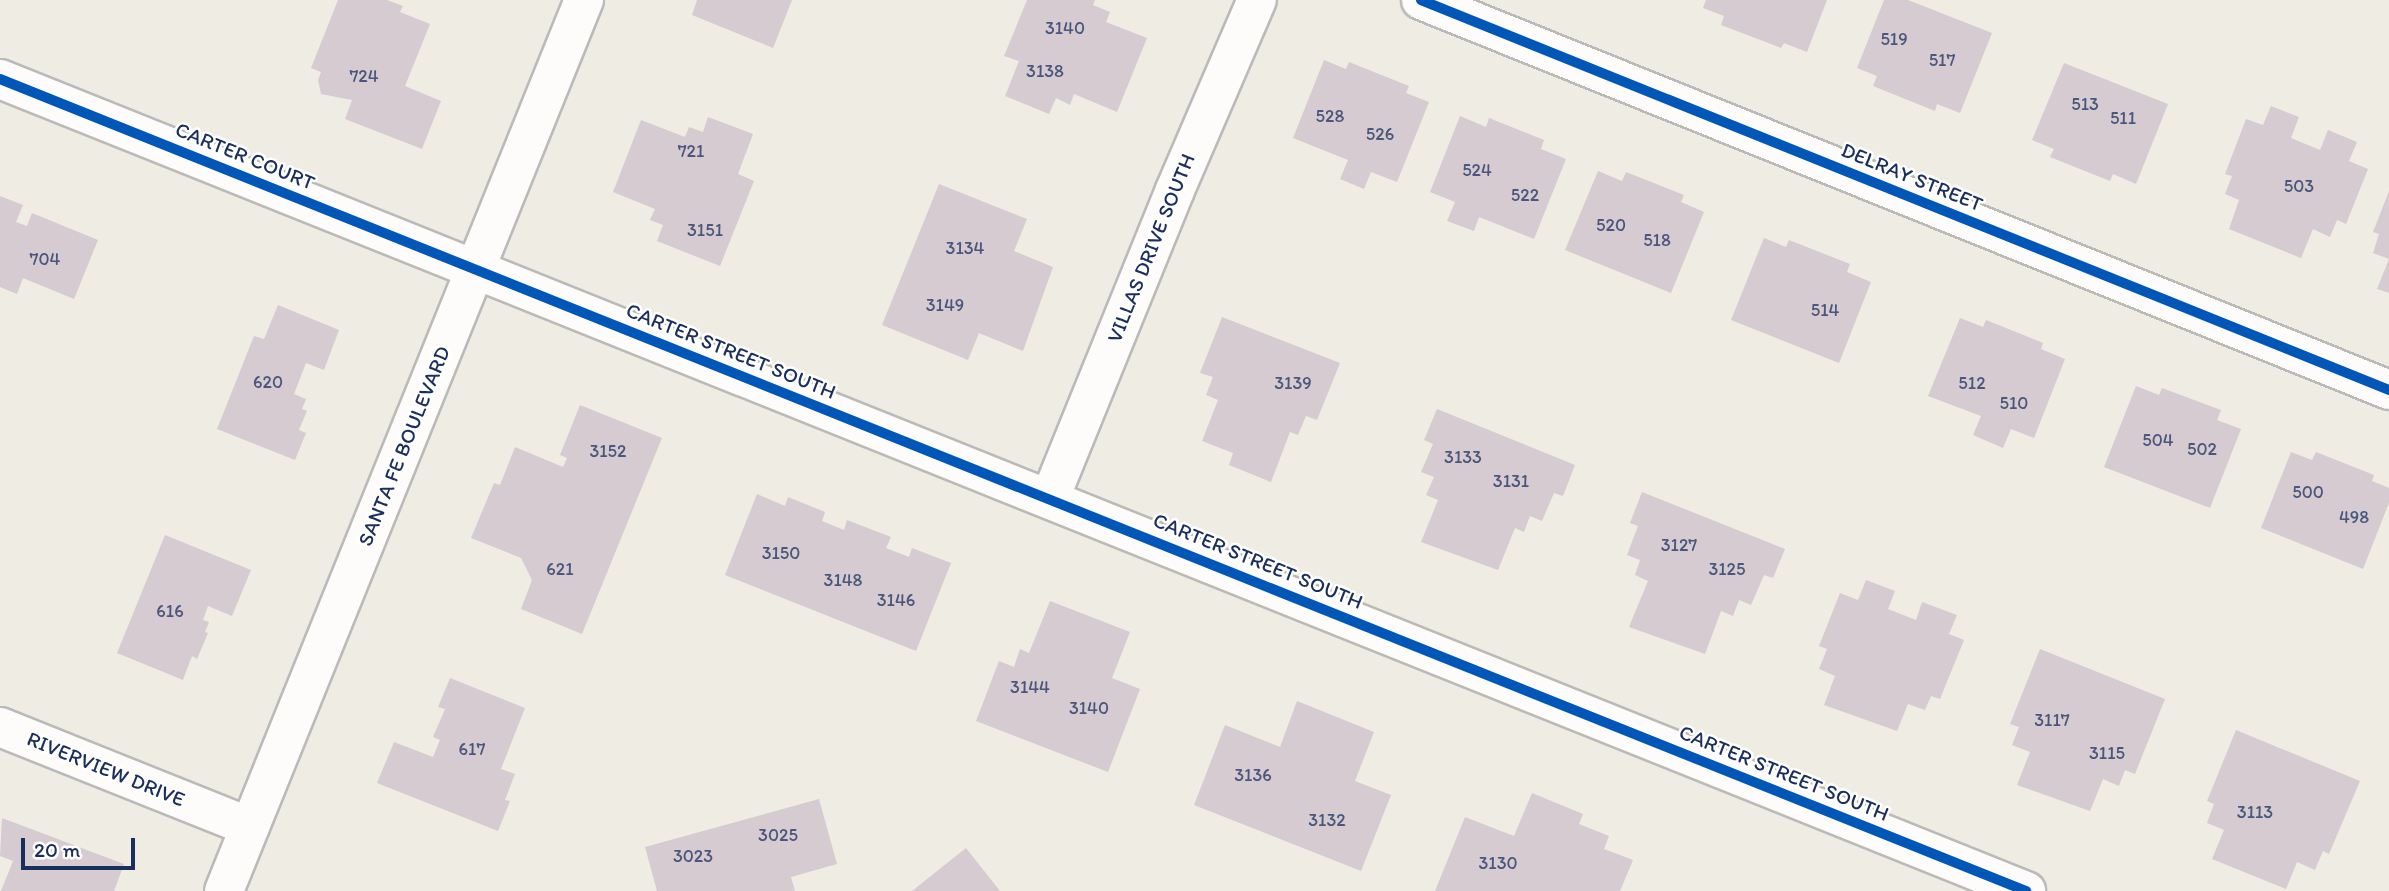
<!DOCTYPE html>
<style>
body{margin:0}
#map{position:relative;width:2389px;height:891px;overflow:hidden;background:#efece3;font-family:Itim,sans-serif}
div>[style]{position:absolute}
.building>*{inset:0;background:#d5cbd1}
.roads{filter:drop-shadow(2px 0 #babab9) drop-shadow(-2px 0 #babab9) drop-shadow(0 2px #babab9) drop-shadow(0 -2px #babab9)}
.street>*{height:38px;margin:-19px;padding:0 19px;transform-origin:19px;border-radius:19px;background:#fdfcfb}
.cycleway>*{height:10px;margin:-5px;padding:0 5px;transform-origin:5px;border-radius:5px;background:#0057b8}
span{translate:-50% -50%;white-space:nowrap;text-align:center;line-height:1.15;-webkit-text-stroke:5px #fff;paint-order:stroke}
.number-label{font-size:18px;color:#4a567b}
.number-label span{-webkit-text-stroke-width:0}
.street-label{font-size:21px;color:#1b2f5e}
.scale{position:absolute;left:21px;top:838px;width:114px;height:32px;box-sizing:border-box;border:4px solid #1b2f5e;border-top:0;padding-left:9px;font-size:21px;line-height:24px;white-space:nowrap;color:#1b2f5e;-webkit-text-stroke:5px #fff;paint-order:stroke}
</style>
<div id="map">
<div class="building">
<div style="clip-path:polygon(338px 0,387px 0,403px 6px,400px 12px,430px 24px,405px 86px,441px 101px,422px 149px,345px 119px,352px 100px,321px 94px,318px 80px,321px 72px,311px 68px)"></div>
<div style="clip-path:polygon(697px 0,792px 0,773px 48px,692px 15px)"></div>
<div style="clip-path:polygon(1027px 0,1095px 0,1093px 5px,1110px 12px,1106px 22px,1147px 38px,1117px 112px,1074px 94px,1070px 105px,1056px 98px,1049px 114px,1005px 96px,1019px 61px,1004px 56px)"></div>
<div style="clip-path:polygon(1706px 0,1827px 0,1807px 52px,1784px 43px,1781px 48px,1721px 25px,1724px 16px,1703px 8px)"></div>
<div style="clip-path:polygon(1884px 0,1908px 0,1992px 33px,1960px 113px,1937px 104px,1935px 111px,1873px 86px,1877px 76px,1857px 68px)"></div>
<div style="clip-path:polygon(1324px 60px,1346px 69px,1349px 62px,1409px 86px,1406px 93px,1429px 102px,1397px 182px,1371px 172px,1364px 189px,1340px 179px,1348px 160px,1293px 138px)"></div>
<div style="clip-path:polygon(2064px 63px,2168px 104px,2136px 184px,2113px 174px,2110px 181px,2050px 157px,2054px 149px,2032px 140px)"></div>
<div style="clip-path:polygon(2271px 106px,2299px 117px,2291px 138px,2320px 150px,2328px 130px,2357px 142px,2349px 161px,2368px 169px,2346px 224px,2337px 220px,2330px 237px,2313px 229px,2301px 258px,2229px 229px,2239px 200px,2225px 194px,2232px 176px,2225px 174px,2246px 119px,2263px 125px)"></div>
<div style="clip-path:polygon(1460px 116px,1486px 127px,1489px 118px,1544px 140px,1541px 149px,1566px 159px,1534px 239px,1479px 217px,1474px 231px,1447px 221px,1455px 202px,1430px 192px)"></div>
<div style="clip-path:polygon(708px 117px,753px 134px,738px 174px,754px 181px,720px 266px,657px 241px,663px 225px,650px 220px,655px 209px,613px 192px,641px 120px,685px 137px,689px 127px,703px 132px)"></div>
<div style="clip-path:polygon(1598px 171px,1622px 181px,1626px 172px,1684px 195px,1681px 202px,1704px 212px,1671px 293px,1565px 250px)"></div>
<div style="clip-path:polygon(939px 184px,1027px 219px,1014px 251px,1053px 267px,1023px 351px,979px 333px,968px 360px,882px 325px)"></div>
<div style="clip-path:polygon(2389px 191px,2389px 293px,2377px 289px,2389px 259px,2373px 253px,2379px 234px,2373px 232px)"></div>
<div style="clip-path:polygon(0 196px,23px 205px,16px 222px,27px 226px,32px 213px,98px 240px,74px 299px,23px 278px,17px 294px,0 287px)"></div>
<div style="clip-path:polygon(1764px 238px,1786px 247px,1789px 240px,1850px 264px,1847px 272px,1871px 282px,1839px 363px,1731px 320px)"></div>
<div style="clip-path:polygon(278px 305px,339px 330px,324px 370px,306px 363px,294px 394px,306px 399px,302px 409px,307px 411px,299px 430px,306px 433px,295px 460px,217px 429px,254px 336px,264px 339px)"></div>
<div style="clip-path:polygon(1222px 317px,1340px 363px,1317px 420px,1306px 416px,1298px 435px,1290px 432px,1271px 482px,1229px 465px,1233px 453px,1202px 441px,1218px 400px,1206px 395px,1213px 377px,1200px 373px)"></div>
<div style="clip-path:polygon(1960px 318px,1983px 327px,1986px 320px,2043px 343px,2041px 349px,2065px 359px,2034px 438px,2011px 429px,2003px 448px,1973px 435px,1981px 416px,1928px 396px)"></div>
<div style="clip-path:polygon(2136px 386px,2159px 395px,2162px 388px,2221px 410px,2217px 420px,2241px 429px,2210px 508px,2104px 467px)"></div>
<div style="clip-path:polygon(580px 405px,662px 438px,582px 634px,521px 609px,532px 580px,521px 558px,471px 538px,494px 483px,500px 485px,515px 447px,563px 467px,567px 458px,560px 455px)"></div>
<div style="clip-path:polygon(1437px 409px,1575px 465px,1563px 496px,1554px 493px,1542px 521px,1530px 516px,1524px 532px,1515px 528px,1498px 570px,1421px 542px,1438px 500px,1426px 495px,1434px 477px,1421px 472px,1433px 444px,1424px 440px)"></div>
<div style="clip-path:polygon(2291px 452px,2312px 460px,2316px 452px,2374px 475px,2372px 481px,2389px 488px,2389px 503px,2363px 569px,2261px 528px)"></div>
<div style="clip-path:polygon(1642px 492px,1785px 549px,1773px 578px,1764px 575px,1751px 605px,1739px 600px,1733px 616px,1721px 611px,1705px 654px,1629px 627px,1648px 581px,1635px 575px,1640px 560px,1627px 555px,1638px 526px,1630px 523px)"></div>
<div style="clip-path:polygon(757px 494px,785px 506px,788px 497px,825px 512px,822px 521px,844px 530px,847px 520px,891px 537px,886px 548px,909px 557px,912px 548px,951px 563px,916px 651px,725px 575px)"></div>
<div style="clip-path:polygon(165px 535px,251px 570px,232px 616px,208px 606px,203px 620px,209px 622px,205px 632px,208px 633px,197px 659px,192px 656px,183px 680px,117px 653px)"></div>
<div style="clip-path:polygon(1866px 580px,1895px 591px,1888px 609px,1916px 620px,1922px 602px,1957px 615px,1949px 634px,1964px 640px,1940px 699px,1931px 696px,1925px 710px,1908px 704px,1897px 731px,1824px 705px,1835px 676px,1819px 669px,1827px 649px,1819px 646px,1840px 593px,1858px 600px)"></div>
<div style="clip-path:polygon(1050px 601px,1130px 632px,1112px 678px,1140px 689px,1108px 772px,976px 721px,999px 661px,1014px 667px,1020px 649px,1029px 653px)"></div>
<div style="clip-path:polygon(2040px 649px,2165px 699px,2135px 774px,2125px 770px,2119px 786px,2103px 779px,2090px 811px,2017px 785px,2030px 752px,2012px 745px,2019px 727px,2010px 724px)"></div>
<div style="clip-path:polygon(450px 678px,525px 708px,501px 769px,515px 774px,505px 800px,510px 801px,498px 831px,377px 783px,394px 742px,433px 757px,440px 740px,433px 737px,445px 709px,438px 707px)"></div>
<div style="clip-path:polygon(1297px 701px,1374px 732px,1355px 781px,1391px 795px,1361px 871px,1194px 805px,1225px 725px,1280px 747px)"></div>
<div style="clip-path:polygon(2236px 730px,2360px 781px,2329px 854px,2323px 851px,2315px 870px,2297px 862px,2286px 889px,2212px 859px,2224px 830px,2207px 823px,2214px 804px,2207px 801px)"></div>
<div style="clip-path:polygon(1532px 793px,1583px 814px,1579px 824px,1609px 836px,1604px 849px,1633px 860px,1620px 891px,1435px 891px,1465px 817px,1514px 836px)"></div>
<div style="clip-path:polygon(819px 799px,837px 864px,791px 877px,795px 891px,657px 891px,645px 847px)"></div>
<div style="clip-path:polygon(2px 818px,124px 864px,114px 891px,1px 891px,13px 861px,0 856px)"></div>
<div style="clip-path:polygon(966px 848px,1000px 891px,912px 891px)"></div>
</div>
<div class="roads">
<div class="street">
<div style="left:1421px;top:0;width:1044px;rotate:21.94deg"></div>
<div style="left:0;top:79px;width:2183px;rotate:21.84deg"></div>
<div style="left:1050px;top:498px;width:332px;rotate:-67.9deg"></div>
<div style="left:1175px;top:190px;width:207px;rotate:-66.7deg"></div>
<div style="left:0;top:727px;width:269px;rotate:21.8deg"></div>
<div style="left:224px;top:891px;width:961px;rotate:-68deg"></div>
</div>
</div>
<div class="cycleway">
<div style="left:1421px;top:0;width:1044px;rotate:21.94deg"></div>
<div style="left:0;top:79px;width:2183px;rotate:21.84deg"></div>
</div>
<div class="number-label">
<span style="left:1065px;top:28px">3140</span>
<span style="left:1894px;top:39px">519</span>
<span style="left:1942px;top:60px">517</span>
<span style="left:1045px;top:71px">3138</span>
<span style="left:364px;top:76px">724</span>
<span style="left:2085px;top:104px">513</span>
<span style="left:1330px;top:116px">528</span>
<span style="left:2123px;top:118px">511</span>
<span style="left:1380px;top:134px">526</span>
<span style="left:691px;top:151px">721</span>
<span style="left:1477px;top:170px">524</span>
<span style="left:2299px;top:186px">503</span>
<span style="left:1525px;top:195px">522</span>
<span style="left:1611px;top:225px">520</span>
<span style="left:705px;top:230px">3151</span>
<span style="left:1657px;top:240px">518</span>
<span style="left:965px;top:248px">3134</span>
<span style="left:45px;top:259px">704</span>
<span style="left:945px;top:305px">3149</span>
<span style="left:1825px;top:310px">514</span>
<span style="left:268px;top:382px">620</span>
<span style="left:1293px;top:383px">3139</span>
<span style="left:1972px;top:383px">512</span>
<span style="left:2014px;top:403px">510</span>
<span style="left:2158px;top:440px">504</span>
<span style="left:2202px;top:449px">502</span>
<span style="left:608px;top:451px">3152</span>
<span style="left:1463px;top:457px">3133</span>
<span style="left:1511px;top:481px">3131</span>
<span style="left:2308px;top:492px">500</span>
<span style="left:2354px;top:517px">498</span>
<span style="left:1679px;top:545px">3127</span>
<span style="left:781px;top:553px">3150</span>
<span style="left:560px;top:569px">621</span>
<span style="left:1727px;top:569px">3125</span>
<span style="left:843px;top:580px">3148</span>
<span style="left:896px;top:600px">3146</span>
<span style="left:170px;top:611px">616</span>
<span style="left:1030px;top:687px">3144</span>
<span style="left:1089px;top:708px">3140</span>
<span style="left:2052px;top:720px">3117</span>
<span style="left:472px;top:749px">617</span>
<span style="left:2107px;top:753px">3115</span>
<span style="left:1253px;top:775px">3136</span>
<span style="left:2255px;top:812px">3113</span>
<span style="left:1327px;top:820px">3132</span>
<span style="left:778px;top:835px">3025</span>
<span style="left:693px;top:856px">3023</span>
<span style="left:1498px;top:863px">3130</span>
</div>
<div class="street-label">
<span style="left:245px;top:156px;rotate:22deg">CARTER COURT</span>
<span style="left:1912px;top:177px;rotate:22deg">DELRAY STREET</span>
<span style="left:1151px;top:248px;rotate:-68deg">VILLAS DRIVE SOUTH</span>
<span style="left:731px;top:351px;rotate:22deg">CARTER STREET SOUTH</span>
<span style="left:404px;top:446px;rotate:-68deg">SANTA FE BOULEVARD</span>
<span style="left:1258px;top:561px;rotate:22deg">CARTER STREET SOUTH</span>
<span style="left:106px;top:769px;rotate:22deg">RIVERVIEW DRIVE</span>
<span style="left:1784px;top:773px;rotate:22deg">CARTER STREET SOUTH</span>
</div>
<div class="scale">20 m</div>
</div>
